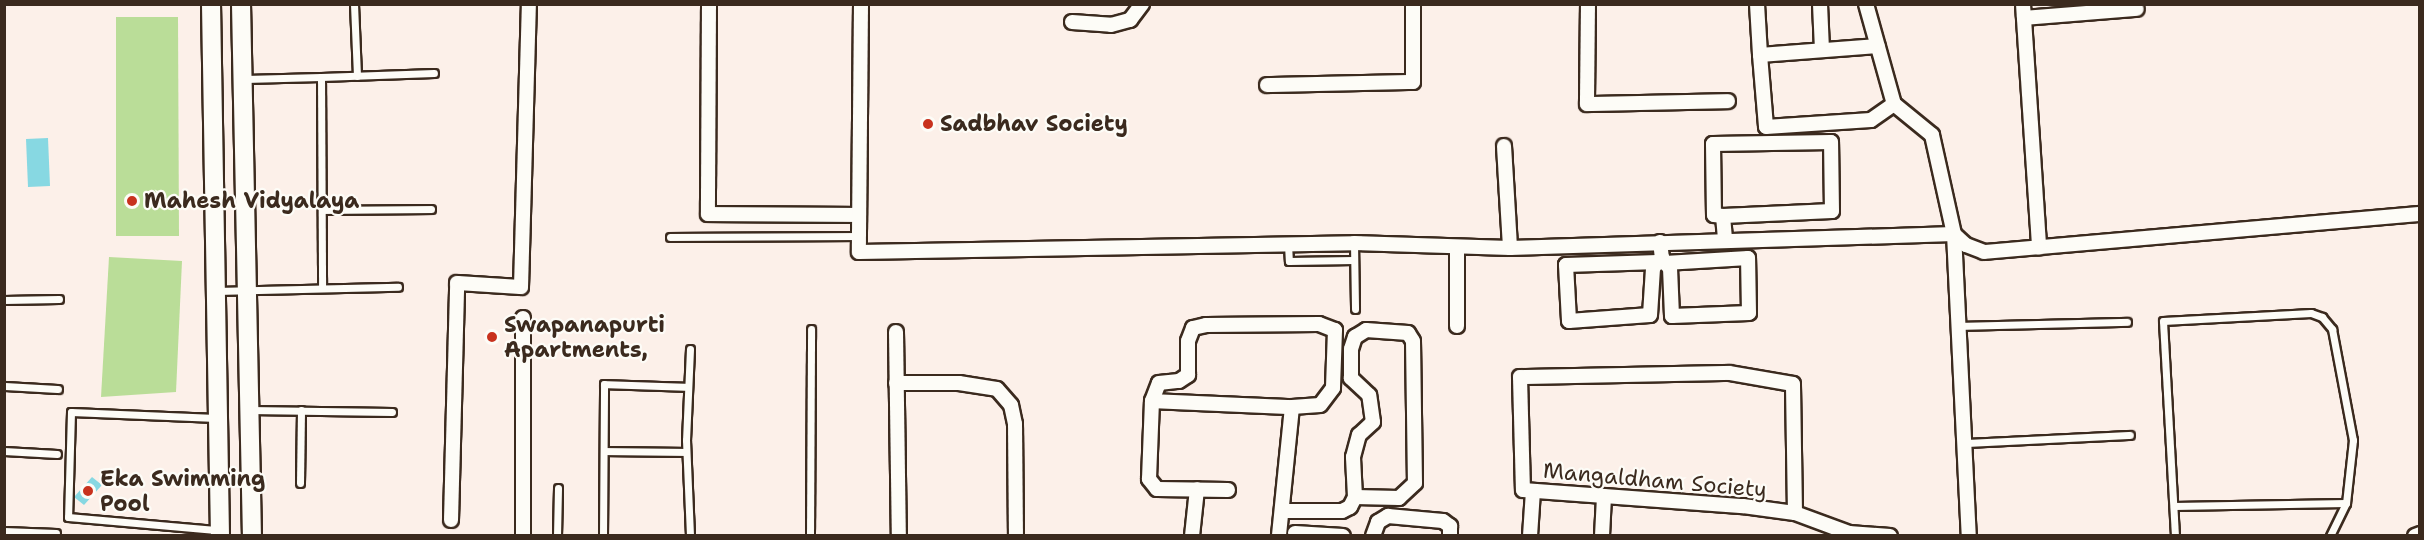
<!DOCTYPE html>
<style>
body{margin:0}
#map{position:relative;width:2424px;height:540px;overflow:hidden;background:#fcf0e9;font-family:"Shantell Sans",sans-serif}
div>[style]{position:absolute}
.green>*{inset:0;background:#badd98}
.water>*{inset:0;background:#87d8e2}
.roads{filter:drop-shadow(2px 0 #3b2a1e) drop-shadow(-2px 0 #3b2a1e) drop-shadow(0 2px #3b2a1e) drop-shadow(0 -2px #3b2a1e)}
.service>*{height:7px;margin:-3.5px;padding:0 3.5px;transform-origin:3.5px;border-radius:3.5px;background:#fdfcf7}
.minor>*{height:14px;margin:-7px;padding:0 7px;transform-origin:7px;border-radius:7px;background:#fdfcf7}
.tertiary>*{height:18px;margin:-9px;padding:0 9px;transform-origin:9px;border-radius:9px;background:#fdfcf7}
.dots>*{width:16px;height:16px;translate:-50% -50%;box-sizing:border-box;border:3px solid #fdfcf7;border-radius:50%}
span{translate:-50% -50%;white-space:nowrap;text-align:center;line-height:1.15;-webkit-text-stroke:4.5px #fdfcf7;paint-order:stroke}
.poi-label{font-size:22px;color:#3b2a1e;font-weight:700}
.left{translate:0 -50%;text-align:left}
.street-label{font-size:22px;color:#3b2a1e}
.frame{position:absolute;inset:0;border:6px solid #3b2a1e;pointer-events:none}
</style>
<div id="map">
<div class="green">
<div style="clip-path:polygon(116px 17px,178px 17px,179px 236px,116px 236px)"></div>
<div style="clip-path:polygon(109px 257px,182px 261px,176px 392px,101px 397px)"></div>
</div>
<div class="water">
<div style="clip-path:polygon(48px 138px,50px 186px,28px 187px,26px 139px)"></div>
<div style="clip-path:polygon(92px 477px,102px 485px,84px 505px,74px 497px)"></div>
</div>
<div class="roads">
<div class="service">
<div style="left:354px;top:4px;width:72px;rotate:87.6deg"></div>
<div style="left:321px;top:77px;width:113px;rotate:-2deg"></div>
<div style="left:245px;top:79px;width:76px;rotate:-1.5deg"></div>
<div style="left:321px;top:77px;width:210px;rotate:89.7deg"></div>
<div style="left:322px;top:210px;width:109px;rotate:-0.5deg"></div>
<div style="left:670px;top:237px;width:188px;rotate:-0.3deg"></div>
<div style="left:1354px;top:243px;width:66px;rotate:89.1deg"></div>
<div style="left:1288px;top:244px;width:17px;rotate:87deg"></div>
<div style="left:1289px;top:261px;width:65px;rotate:-0.9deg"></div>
<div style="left:216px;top:291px;width:182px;rotate:-1.3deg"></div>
<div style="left:4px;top:300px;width:55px;rotate:-1deg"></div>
<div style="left:1960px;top:326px;width:167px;rotate:-1.4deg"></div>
<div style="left:690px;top:349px;width:91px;rotate:92.5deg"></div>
<div style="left:686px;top:440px;width:96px;rotate:87.6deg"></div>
<div style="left:4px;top:386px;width:54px;rotate:3.2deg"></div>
<div style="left:249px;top:410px;width:143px;rotate:0.8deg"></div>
<div style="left:216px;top:418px;width:145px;rotate:-177.6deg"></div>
<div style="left:71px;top:412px;width:105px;rotate:91.6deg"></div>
<div style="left:68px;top:517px;width:151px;rotate:5deg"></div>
<div style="left:1965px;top:443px;width:165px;rotate:-2.8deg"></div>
<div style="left:4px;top:451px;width:53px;rotate:3.2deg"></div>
<div style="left:604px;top:451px;width:82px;rotate:0.7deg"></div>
<div style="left:300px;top:483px;width:73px;rotate:-89.2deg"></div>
<div style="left:2174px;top:506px;width:172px;rotate:-1deg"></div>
<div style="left:4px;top:531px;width:52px;rotate:2.2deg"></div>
<div style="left:557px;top:536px;width:48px;rotate:-88.8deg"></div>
<div style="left:603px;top:536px;width:152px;rotate:-89.6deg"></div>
<div style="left:604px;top:384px;width:84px;rotate:2deg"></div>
<div style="left:810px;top:536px;width:207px;rotate:-89.7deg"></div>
<div style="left:2175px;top:536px;width:215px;rotate:-93.2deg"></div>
<div style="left:2163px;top:321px;width:148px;rotate:-3.1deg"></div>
<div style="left:2311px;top:313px;width:12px;rotate:20deg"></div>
<div style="left:2322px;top:317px;width:16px;rotate:50deg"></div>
<div style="left:2332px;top:329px;width:113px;rotate:79.3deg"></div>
<div style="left:2353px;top:440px;width:63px;rotate:96.3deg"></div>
<div style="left:2346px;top:503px;width:37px;rotate:116deg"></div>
</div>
<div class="minor">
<div style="left:709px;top:4px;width:210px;rotate:90.3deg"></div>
<div style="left:708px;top:214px;width:149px;rotate:0.4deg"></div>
<div style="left:861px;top:4px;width:248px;rotate:90.5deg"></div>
<div style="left:859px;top:252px;width:495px;rotate:-1deg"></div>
<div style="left:1354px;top:243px;width:156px;rotate:1.8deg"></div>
<div style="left:1510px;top:248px;width:444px;rotate:-1.8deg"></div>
<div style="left:1954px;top:234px;width:16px;rotate:43deg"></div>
<div style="left:1966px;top:245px;width:19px;rotate:21deg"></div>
<div style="left:1984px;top:252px;width:438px;rotate:-5deg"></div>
<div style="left:1588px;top:4px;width:100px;rotate:90.6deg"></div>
<div style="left:1587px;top:104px;width:141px;rotate:-1.2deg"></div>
<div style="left:1757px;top:4px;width:51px;rotate:86.6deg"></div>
<div style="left:1760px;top:55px;width:118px;rotate:-4.4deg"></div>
<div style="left:1820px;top:4px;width:46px;rotate:87.5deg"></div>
<div style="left:1866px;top:4px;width:104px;rotate:74.4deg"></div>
<div style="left:1894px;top:104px;width:49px;rotate:39.2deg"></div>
<div style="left:1932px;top:135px;width:101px;rotate:77.5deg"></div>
<div style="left:1954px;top:234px;width:302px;rotate:87.2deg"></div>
<div style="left:2023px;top:4px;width:244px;rotate:86.2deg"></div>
<div style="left:2024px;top:18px;width:113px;rotate:-4.6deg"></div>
<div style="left:1072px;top:22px;width:39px;rotate:4deg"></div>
<div style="left:1111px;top:25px;width:20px;rotate:-15deg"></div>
<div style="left:1130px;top:20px;width:20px;rotate:-53deg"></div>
<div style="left:1760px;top:55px;width:72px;rotate:85.2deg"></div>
<div style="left:1766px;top:127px;width:105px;rotate:-3.8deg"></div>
<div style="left:1871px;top:120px;width:28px;rotate:-35deg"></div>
<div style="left:1267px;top:85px;width:146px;rotate:-1.2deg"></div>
<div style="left:1413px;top:82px;width:78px;rotate:-90deg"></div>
<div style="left:1504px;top:146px;width:102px;rotate:86.6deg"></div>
<div style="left:1723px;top:216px;width:109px;rotate:-2.6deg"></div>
<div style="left:1832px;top:211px;width:69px;rotate:-90.8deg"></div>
<div style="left:1831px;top:142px;width:118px;rotate:179deg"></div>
<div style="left:1713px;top:144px;width:71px;rotate:89.2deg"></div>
<div style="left:1714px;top:215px;width:9px;rotate:6deg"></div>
<div style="left:1723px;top:216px;width:23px;rotate:85deg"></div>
<div style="left:1660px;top:242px;width:16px;rotate:83deg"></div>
<div style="left:1662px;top:258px;width:6px;rotate:59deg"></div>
<div style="left:1665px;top:263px;width:7px;rotate:45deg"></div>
<div style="left:1670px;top:268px;width:48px;rotate:87.6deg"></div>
<div style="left:1672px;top:316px;width:77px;rotate:-2.2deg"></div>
<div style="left:1749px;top:313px;width:55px;rotate:-91deg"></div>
<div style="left:1748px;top:258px;width:83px;rotate:176.6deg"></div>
<div style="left:1658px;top:262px;width:92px;rotate:178.1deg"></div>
<div style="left:1566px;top:265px;width:56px;rotate:86.9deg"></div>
<div style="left:1569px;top:321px;width:81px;rotate:-4.2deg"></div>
<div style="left:1650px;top:315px;width:47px;rotate:-86.3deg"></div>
<div style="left:1653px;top:268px;width:8px;rotate:-50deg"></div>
<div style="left:1658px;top:262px;width:6px;rotate:-45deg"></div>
<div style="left:523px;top:318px;width:218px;rotate:90deg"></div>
<div style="left:1457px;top:326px;width:78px;rotate:-90deg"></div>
<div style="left:896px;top:332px;width:204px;rotate:89.2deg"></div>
<div style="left:896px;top:383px;width:63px"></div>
<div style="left:959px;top:383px;width:38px;rotate:9deg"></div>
<div style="left:997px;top:389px;width:21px;rotate:49deg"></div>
<div style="left:1011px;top:405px;width:19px;rotate:78deg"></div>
<div style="left:1015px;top:424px;width:112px;rotate:89.5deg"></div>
<div style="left:1152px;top:401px;width:140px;rotate:2.5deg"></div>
<div style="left:1228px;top:490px;width:71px;rotate:-179.2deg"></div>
<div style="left:1157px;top:489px;width:13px;rotate:-129deg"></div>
<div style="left:1149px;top:479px;width:78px;rotate:-87.8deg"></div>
<div style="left:1152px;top:401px;width:19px;rotate:-69deg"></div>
<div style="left:1159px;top:383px;width:20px;rotate:-6deg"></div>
<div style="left:1179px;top:381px;width:11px;rotate:-34deg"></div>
<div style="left:1188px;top:375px;width:34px;rotate:-90deg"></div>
<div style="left:1188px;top:341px;width:14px;rotate:-69deg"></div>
<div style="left:1193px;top:328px;width:13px;rotate:-13deg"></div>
<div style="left:1206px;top:325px;width:113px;rotate:-0.5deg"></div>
<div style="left:1319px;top:324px;width:17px;rotate:21deg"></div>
<div style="left:1335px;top:330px;width:58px;rotate:92deg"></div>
<div style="left:1333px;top:388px;width:21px;rotate:127deg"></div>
<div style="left:1320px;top:405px;width:28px;rotate:176deg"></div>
<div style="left:1292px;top:407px;width:130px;rotate:95.8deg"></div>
<div style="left:1283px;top:511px;width:59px"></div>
<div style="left:1342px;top:511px;width:9px;rotate:-27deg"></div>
<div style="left:1350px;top:507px;width:11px;rotate:-63deg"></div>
<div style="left:1355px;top:497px;width:40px;rotate:-92.9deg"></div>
<div style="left:1353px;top:457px;width:23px;rotate:-75deg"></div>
<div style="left:1359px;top:435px;width:19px;rotate:-43deg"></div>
<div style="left:1373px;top:422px;width:27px;rotate:-98deg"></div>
<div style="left:1369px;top:395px;width:25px;rotate:-137deg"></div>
<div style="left:1351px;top:378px;width:29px;rotate:-90deg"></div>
<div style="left:1351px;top:349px;width:13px;rotate:-72deg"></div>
<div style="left:1355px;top:337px;width:13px;rotate:-32deg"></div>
<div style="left:1366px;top:330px;width:42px;rotate:4.1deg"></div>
<div style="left:1408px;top:333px;width:9px;rotate:58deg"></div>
<div style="left:1413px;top:341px;width:142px;rotate:89.2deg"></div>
<div style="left:1415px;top:483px;width:22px;rotate:137deg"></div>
<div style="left:1399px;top:498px;width:44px;rotate:-178.7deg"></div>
<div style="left:1795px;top:513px;width:129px;rotate:-90.9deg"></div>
<div style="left:1793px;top:384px;width:65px;rotate:-170.2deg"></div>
<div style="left:1729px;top:373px;width:209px;rotate:178.9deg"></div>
<div style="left:1520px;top:377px;width:113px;rotate:88.5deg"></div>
<div style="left:1523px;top:490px;width:221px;rotate:4.2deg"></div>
<div style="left:1743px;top:506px;width:52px;rotate:7.7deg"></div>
<div style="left:1795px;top:513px;width:58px;rotate:20.3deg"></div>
<div style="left:1849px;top:533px;width:41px;rotate:4.2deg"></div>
<div style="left:451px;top:520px;width:237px;rotate:-88.5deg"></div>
<div style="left:457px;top:283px;width:64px;rotate:3.6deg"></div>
<div style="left:521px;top:287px;width:283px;rotate:-88.4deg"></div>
<div style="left:1295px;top:533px;width:48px;rotate:3.6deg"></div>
<div style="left:1192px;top:536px;width:47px;rotate:-83.9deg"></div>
<div style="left:1373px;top:536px;width:15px;rotate:-70deg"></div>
<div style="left:1378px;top:522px;width:12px;rotate:-31deg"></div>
<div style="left:1388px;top:516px;width:55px;rotate:5.2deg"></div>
<div style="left:1443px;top:521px;width:9px;rotate:36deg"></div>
<div style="left:1450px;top:526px;width:10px;rotate:90deg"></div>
<div style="left:1530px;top:536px;width:45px;rotate:-86.2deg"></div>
<div style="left:1602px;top:536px;width:40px;rotate:-87.1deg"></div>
<div style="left:2415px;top:536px;width:5px;rotate:-22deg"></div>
</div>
<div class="tertiary">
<div style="left:211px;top:4px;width:532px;rotate:89.03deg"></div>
<div style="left:241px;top:4px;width:532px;rotate:88.82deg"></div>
</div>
</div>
<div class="dots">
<div style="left:928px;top:124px;background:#c8321e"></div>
<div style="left:132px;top:201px;background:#c8321e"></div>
<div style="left:492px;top:337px;background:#c8321e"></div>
<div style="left:88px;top:491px;background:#c8321e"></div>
</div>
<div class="poi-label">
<span class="left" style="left:940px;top:124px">Sadbhav Society</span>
<span class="left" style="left:144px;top:201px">Mahesh Vidyalaya</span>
<span class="left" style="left:504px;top:337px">Swapanapurti<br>Apartments,</span>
<span class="left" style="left:100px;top:491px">Eka Swimming<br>Pool</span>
</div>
<div class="street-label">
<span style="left:1655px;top:480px;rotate:5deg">Mangaldham Society</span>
</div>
<div class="frame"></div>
</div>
